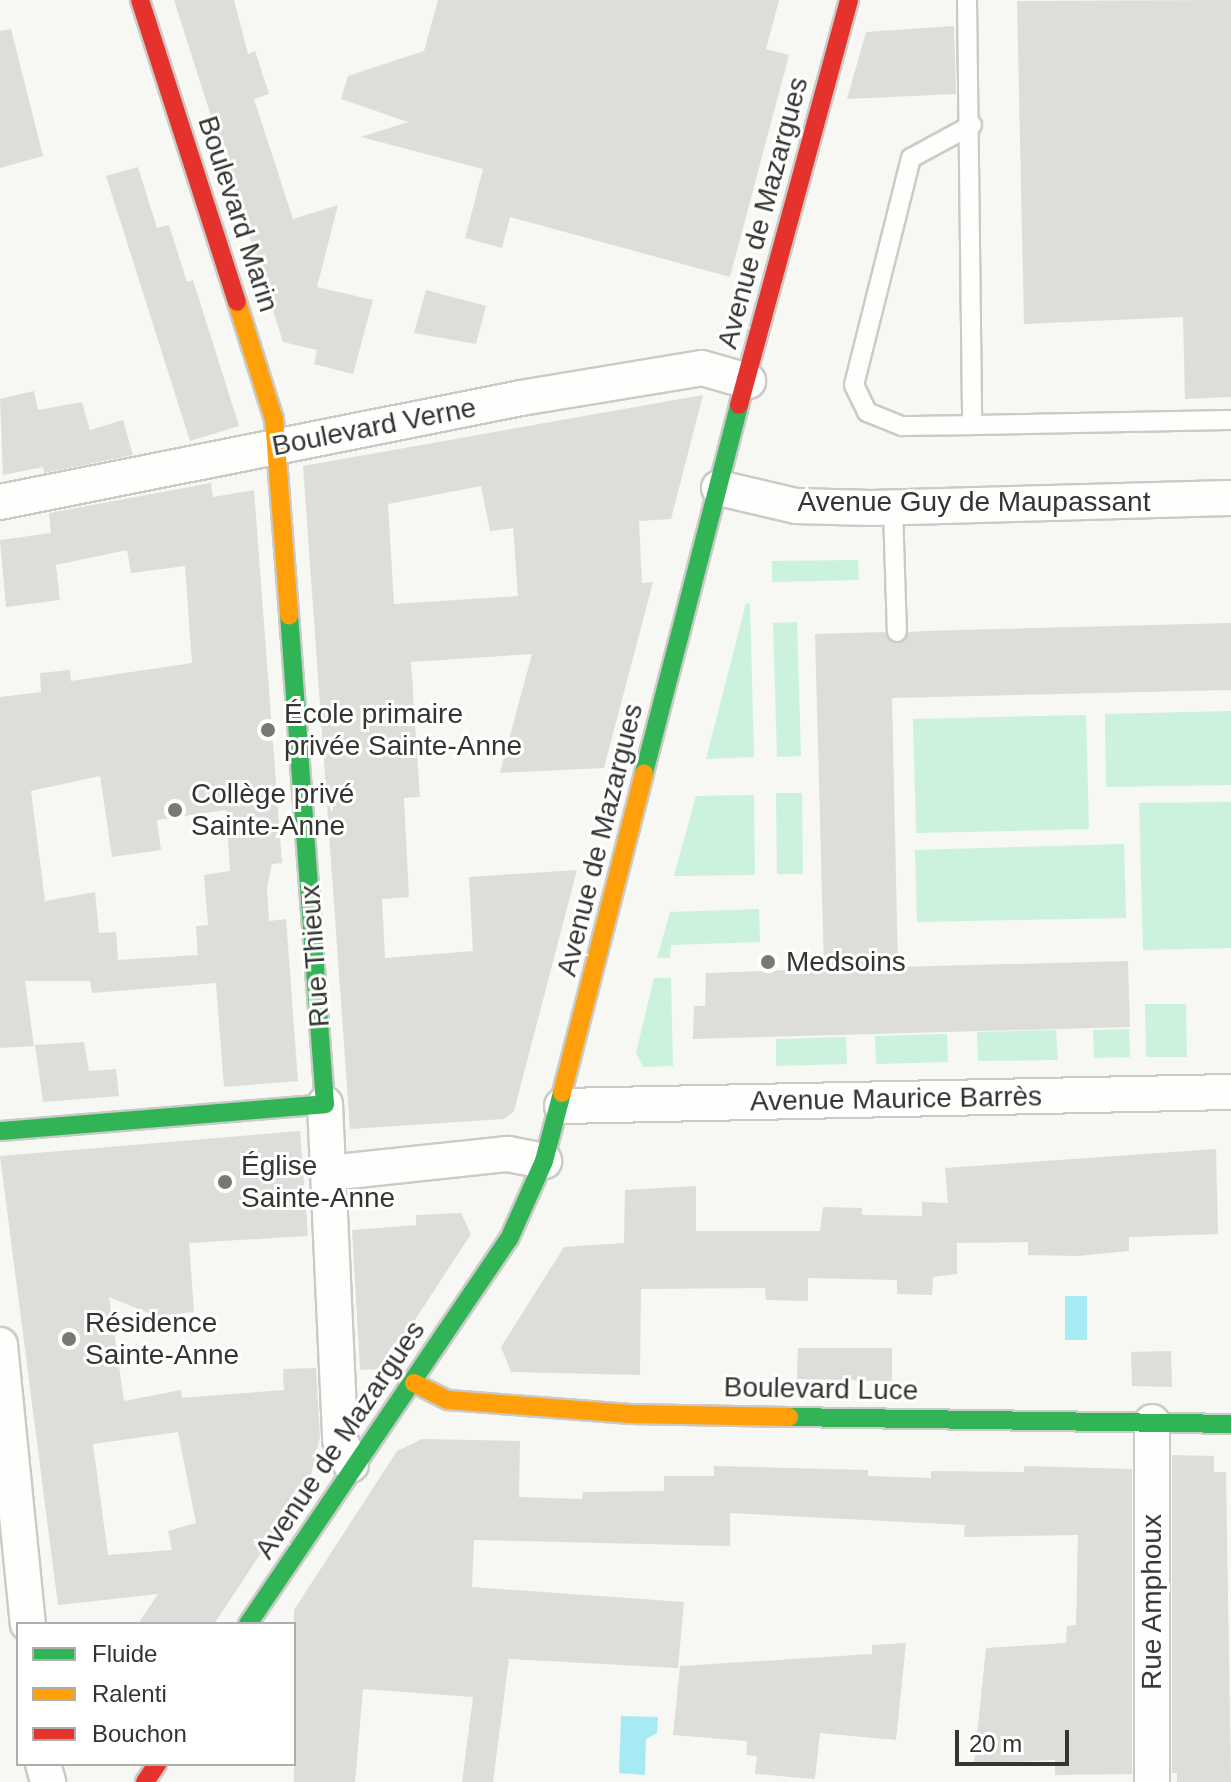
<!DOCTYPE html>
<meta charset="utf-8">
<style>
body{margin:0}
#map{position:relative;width:1231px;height:1782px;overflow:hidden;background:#f7f7f3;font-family:Arial,sans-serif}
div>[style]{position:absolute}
.green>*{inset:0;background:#caf2dd}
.water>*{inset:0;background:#a6ebf3}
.building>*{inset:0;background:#ddddda}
.roads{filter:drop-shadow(2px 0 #cacac7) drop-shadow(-2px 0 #cacac7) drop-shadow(0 2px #cacac7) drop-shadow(0 -2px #cacac7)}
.lane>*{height:18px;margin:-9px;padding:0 9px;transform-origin:9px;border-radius:9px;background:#fefefd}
.street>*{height:34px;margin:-17px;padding:0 17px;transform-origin:17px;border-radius:17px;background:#fefefd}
.fast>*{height:18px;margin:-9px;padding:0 9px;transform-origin:9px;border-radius:9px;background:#30b455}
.slow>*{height:18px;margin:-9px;padding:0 9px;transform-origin:9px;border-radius:9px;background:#ff9f0a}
.jam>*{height:18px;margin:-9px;padding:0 9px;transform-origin:9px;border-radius:9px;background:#e5322d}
.dots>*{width:22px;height:22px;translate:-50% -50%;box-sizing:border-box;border:4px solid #fff;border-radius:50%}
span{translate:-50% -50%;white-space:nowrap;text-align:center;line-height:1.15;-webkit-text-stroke:6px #fff;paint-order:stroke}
.street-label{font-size:28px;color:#343431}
.poi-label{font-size:28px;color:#343431}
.left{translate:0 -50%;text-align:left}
.legend{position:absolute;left:16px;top:1622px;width:280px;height:144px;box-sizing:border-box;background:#fff;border:2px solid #aeaead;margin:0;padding:10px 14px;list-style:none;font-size:24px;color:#343431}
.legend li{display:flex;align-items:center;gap:16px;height:40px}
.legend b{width:40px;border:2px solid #aeaead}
.scale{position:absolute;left:955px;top:1730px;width:114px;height:36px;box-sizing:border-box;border:4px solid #343431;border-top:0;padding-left:10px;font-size:24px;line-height:28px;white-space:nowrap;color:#343431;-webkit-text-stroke:6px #fff;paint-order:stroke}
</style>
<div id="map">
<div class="green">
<div style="clip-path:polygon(858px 560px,859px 580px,772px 582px,772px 561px)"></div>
<div style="clip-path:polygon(746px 603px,750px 604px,754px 757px,706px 759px)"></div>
<div style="clip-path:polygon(797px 622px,801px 756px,777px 757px,773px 623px)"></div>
<div style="clip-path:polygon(1231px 711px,1231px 785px,1106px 787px,1105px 714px)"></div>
<div style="clip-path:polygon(1086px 715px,1089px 829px,916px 833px,913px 719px)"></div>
<div style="clip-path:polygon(776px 793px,802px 793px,803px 874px,777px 874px)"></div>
<div style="clip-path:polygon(754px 795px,755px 875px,674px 876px,696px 796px)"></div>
<div style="clip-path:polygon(1231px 802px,1231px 948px,1143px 950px,1139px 803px)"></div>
<div style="clip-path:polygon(1124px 844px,1126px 918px,917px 922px,915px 850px)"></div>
<div style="clip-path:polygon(759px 909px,760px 942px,671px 945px,670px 958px,657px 958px,670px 912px)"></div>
<div style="clip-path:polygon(654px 978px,671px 978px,673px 1066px,643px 1067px,636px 1053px)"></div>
<div style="clip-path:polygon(1145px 1004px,1186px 1004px,1187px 1057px,1146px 1057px)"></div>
<div style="clip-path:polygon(1129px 1029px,1130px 1057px,1094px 1058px,1093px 1030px)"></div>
<div style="clip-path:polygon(1056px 1030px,1058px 1060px,978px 1061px,977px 1032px)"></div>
<div style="clip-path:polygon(947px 1034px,948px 1062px,876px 1064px,875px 1036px)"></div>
<div style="clip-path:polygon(846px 1037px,847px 1064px,776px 1066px,776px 1039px)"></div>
</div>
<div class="water">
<div style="clip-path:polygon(1065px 1296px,1087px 1296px,1087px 1340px,1065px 1340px)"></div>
<div style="clip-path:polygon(621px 1716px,658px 1717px,657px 1733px,646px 1739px,645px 1775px,619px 1773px)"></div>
</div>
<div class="building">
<div style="clip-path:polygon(174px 0,234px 0,248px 54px,255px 51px,269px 94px,254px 99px,293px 219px,338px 205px,317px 287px,373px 300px,353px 374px,314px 364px,317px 350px,283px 342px)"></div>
<div style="clip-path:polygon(438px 0,779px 0,766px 49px,789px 55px,730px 277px,510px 217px,502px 248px,465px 238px,483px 169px,361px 137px,408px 122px,341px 99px,348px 76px,424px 51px)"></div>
<div style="clip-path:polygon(1231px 0,1231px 397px,1185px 399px,1183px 317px,1024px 324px,1017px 1px)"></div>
<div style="clip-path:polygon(954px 26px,956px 94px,847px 99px,866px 32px)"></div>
<div style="clip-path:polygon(11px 29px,43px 156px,0 168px,0 31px)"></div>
<div style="clip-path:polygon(138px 167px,157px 228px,169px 225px,187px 282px,193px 280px,239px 426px,190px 441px,106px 176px)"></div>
<div style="clip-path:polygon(426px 290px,486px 306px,476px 344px,414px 333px)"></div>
<div style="clip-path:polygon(34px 391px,38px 410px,82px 402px,90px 430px,123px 420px,133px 455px,44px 473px,43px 467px,3px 475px,0 399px)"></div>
<div style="clip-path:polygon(evenodd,703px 395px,671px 519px,639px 521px,642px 583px,653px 582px,604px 768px,500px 773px,532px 654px,411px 662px,420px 797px,404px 798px,409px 897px,382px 899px,385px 958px,473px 951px,469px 877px,577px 870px,514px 1111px,504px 1119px,350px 1129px,303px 466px,703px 395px,481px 486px,490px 531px,513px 528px,518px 596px,394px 604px,388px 504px,481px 486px)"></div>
<div style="clip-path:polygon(evenodd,211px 483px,213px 497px,254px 490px,282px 863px,272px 864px,267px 888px,269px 921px,286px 919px,298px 1081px,224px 1087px,216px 983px,92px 993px,90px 981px,25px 981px,34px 1046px,0 1048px,0 697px,41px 692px,40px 673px,70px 670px,71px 681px,192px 663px,185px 566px,131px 573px,127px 550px,56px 565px,60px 600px,6px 607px,0 540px,51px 533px,49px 513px,211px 483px,100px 776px,112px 857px,161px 850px,157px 820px,226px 810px,230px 871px,204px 875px,208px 925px,196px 926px,198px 955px,118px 960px,116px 932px,99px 933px,95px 892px,45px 901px,31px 791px,100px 776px)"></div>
<div style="clip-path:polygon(1231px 623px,1231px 690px,892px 698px,898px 967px,1128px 961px,1130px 1027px,693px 1039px,694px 1006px,705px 1006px,706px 973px,824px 969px,815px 634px,885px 632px,897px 644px,909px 632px,924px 631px)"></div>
<div style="clip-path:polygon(84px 1042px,89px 1071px,116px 1069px,119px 1096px,43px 1102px,35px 1045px)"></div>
<div style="clip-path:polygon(evenodd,300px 1131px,308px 1236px,189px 1243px,194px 1312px,156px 1316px,109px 1297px,124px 1401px,181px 1390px,182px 1398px,284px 1390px,283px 1369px,316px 1368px,320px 1437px,310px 1479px,214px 1624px,138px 1624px,158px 1594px,58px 1605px,0 1156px,300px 1131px,178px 1432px,196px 1523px,168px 1531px,172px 1550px,108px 1555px,93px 1444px,178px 1432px)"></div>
<div style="clip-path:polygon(1216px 1149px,1218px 1234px,1129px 1237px,1129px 1251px,1078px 1256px,1028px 1255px,1028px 1242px,957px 1243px,957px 1274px,933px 1277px,932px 1295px,897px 1294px,897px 1280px,808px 1278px,808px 1301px,766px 1300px,765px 1288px,641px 1289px,640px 1375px,511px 1372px,501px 1347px,564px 1247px,624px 1243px,625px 1190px,696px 1186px,696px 1231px,820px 1231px,823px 1207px,862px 1208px,862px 1215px,922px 1216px,922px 1202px,948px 1203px,945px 1168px)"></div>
<div style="clip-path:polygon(461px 1213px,471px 1234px,383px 1369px,360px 1370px,352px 1230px,416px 1225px,416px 1215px)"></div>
<div style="clip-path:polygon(798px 1348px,892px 1348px,892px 1381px,797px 1379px)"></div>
<div style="clip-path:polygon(1171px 1351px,1172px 1387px,1132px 1386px,1131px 1352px)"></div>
<div style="clip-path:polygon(422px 1439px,520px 1441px,519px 1497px,582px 1499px,583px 1492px,664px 1491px,664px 1476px,714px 1476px,714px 1466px,868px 1470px,868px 1476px,931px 1478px,931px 1471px,1024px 1472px,1024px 1466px,1132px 1469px,1132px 1774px,1055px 1775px,1055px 1760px,974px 1764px,986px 1648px,1066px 1643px,1067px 1626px,1076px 1625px,1078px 1535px,964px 1537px,965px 1525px,730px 1513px,730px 1546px,474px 1540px,472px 1587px,684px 1602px,678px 1668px,509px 1659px,493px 1782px,462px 1782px,473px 1697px,363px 1689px,355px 1782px,294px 1782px,294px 1610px,397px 1451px)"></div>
<div style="clip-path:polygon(1172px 1455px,1214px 1456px,1214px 1472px,1226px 1472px,1231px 1782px,1177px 1782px,1177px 1773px,1172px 1773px)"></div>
<div style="clip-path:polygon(906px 1643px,896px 1740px,820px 1733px,815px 1779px,755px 1774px,757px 1756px,746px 1755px,747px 1741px,673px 1735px,680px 1666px,872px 1654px,872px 1645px)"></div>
</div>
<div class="roads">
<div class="lane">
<div style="left:967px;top:0;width:425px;rotate:89.3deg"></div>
<div style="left:972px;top:425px;width:259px;rotate:-1.1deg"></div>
<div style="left:972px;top:125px;width:69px;rotate:151.6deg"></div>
<div style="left:911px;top:158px;width:234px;rotate:104.1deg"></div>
<div style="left:854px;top:385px;width:30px;rotate:64deg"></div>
<div style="left:867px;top:412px;width:38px;rotate:22deg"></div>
<div style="left:902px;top:426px;width:70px;rotate:-0.8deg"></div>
<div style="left:893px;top:508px;width:124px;rotate:88.2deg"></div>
</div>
<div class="street">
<div style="left:719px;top:488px;width:79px;rotate:13.2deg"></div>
<div style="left:796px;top:506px;width:76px;rotate:1.5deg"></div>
<div style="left:872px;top:508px;width:359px;rotate:-1.6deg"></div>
<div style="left:0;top:502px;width:531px;rotate:-11.29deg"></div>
<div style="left:521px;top:398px;width:183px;rotate:-9.4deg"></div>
<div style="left:702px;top:368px;width:48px;rotate:15.8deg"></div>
<div style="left:325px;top:1104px;width:336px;rotate:87.4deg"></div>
<div style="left:340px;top:1440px;width:27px;rotate:66deg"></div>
<div style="left:562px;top:1106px;width:669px;rotate:-1.2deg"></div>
<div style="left:329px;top:1173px;width:180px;rotate:-6.1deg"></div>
<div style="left:508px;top:1154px;width:37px;rotate:11deg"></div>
<div style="left:0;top:1345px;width:280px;rotate:84.3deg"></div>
<div style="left:1152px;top:1422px;width:360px;rotate:90deg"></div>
<div style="left:43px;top:1764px;width:19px;rotate:74deg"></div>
</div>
<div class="fast">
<div style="left:644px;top:773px;width:380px;rotate:-75.5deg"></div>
<div style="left:0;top:1131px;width:326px;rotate:-4.7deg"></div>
<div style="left:325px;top:1104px;width:490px;rotate:-94.2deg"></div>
<div style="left:789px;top:1417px;width:442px;rotate:0.9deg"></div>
<div style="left:248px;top:1624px;width:465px;rotate:-55.9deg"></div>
<div style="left:509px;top:1239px;width:85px;rotate:-65.8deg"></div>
<div style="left:544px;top:1161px;width:70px;rotate:-75.2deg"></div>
</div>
<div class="slow">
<div style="left:237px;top:302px;width:123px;rotate:72.5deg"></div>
<div style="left:274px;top:419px;width:197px;rotate:85.6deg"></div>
<div style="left:562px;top:1093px;width:330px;rotate:-75.6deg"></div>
<div style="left:414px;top:1383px;width:38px;rotate:27deg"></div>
<div style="left:448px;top:1400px;width:183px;rotate:4.4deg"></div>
<div style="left:630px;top:1414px;width:159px;rotate:1.1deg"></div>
</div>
<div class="jam">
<div style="left:140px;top:0;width:317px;rotate:72.2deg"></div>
<div style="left:739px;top:405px;width:420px;rotate:-74.8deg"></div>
<div style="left:145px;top:1782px;width:22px;rotate:-56deg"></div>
</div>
</div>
<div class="dots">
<div style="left:268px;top:730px;background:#787875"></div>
<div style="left:175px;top:810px;background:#787875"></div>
<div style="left:768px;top:962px;background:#787875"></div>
<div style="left:225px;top:1182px;background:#787875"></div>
<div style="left:69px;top:1339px;background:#787875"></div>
</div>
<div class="street-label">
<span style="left:763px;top:213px;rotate:-75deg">Avenue de Mazargues</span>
<span style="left:238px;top:214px;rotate:72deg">Boulevard Marin</span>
<span style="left:374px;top:427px;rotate:-11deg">Boulevard Verne</span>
<span style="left:974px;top:502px">Avenue Guy de Maupassant</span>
<span style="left:600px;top:840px;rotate:-76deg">Avenue de Mazargues</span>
<span style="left:315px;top:956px;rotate:-94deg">Rue Thieux</span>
<span style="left:896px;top:1099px;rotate:-1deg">Avenue Maurice Barrès</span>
<span style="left:821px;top:1389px;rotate:1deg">Boulevard Luce</span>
<span style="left:340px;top:1440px;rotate:-56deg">Avenue de Mazargues</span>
<span style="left:1152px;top:1602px;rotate:-90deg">Rue Amphoux</span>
</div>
<div class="poi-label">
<span class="left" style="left:284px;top:730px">École primaire<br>privée Sainte-Anne</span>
<span class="left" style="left:191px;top:810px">Collège privé<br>Sainte-Anne</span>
<span class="left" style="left:786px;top:962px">Medsoins</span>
<span class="left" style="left:241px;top:1182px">Église<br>Sainte-Anne</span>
<span class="left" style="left:85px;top:1339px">Résidence<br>Sainte-Anne</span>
</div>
<ul class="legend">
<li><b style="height:10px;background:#30b455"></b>Fluide</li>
<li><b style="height:10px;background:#ff9f0a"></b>Ralenti</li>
<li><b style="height:10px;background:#e5322d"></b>Bouchon</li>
</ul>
<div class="scale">20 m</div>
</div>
